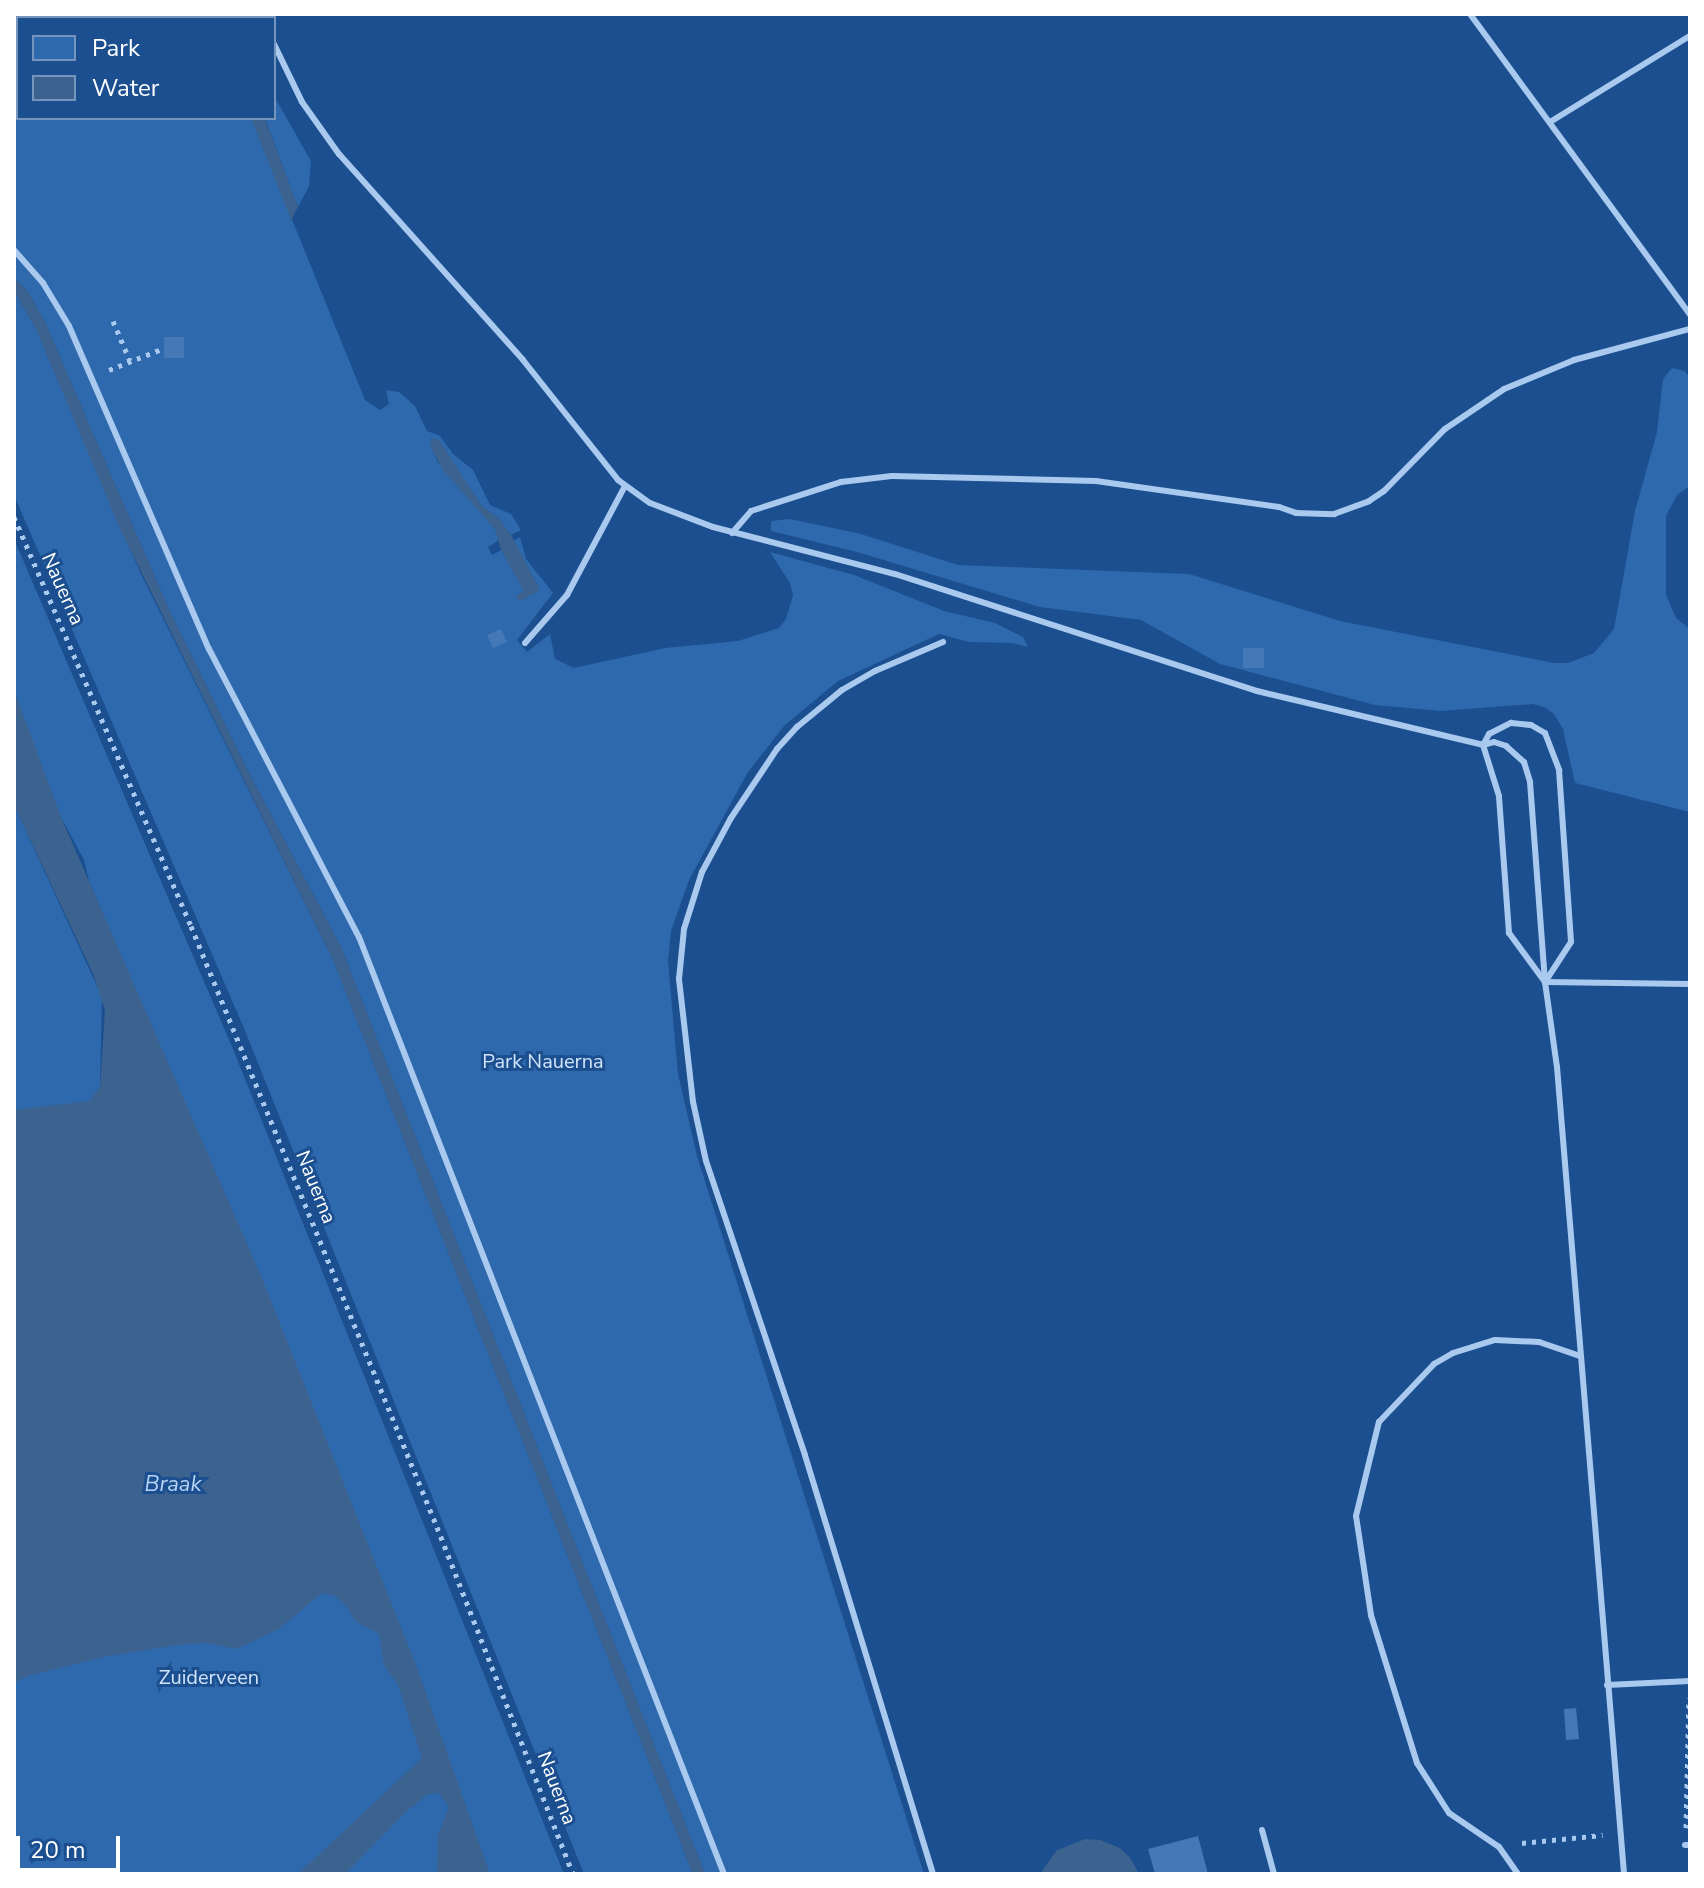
<!DOCTYPE html>
<style>
body{margin:0}
#map{position:relative;width:1704px;height:1888px;overflow:hidden;background:#1b4f8f;font-family:"Nunito Sans",sans-serif}
div>[style]{position:absolute}
.green>*{inset:0;background:#2e69ad}
.water>*{inset:0;background:#3c6290}
.building>*{inset:0;background:#4478b7}
.path>*{height:5px;margin-top:-2.5px;transform-origin:0;background:repeating-linear-gradient(90deg,#a9c9ee 0 4px,transparent 0 10px)}
.lane>*{height:6px;margin:-3px;padding:0 3px;transform-origin:3px;border-radius:3px;background:#a9c9ee}
span{translate:-50% -50%;white-space:nowrap;text-align:center;line-height:1.15;-webkit-text-stroke:6px #1b4f8f;paint-order:stroke}
.street-label{font-size:20px;color:#fff}
.park-label{font-size:20px;color:#cfe3fa}
.water-label{font-size:22px;color:#b5d3f5;font-style:italic}
.frame{position:absolute;inset:0;border:16px solid #fff;pointer-events:none}
.legend{position:absolute;left:16px;top:16px;width:260px;height:104px;box-sizing:border-box;background:#1b4f8f;border:2px solid #7695bc;margin:0;padding:10px 14px;list-style:none;font-size:24px;color:#fff}
.legend li{display:flex;align-items:center;gap:16px;height:40px}
.legend b{width:40px;border:2px solid #7695bc}
.scale{position:absolute;left:16px;top:1836px;width:104px;height:36px;box-sizing:border-box;border:4px solid #fff;border-top:0;padding-left:10px;font-size:24px;line-height:28px;white-space:nowrap;color:#fff;-webkit-text-stroke:6px #1b4f8f;paint-order:stroke}
</style>
<div id="map">
<div class="green">
<div style="clip-path:polygon(14px 14px,206px 14px,208px 18px,18px 18px,18px 118px,251px 118px,365px 400px,380px 410px,389px 404px,386px 390px,399px 392px,415px 406px,427px 431px,440px 436px,453px 454px,473px 470px,490px 505px,511px 514px,521px 530px,511px 535px,499px 519px,481px 505px,438px 440px,430px 440px,437px 461px,495px 529px,499px 540px,488px 547px,492px 555px,501px 550px,525px 592px,519px 601px,540px 590px,513px 541px,520px 537px,526px 559px,553px 593px,517px 640px,527px 652px,550px 634px,555px 659px,574px 668px,665px 648px,738px 641px,779px 628px,786px 619px,793px 595px,790px 583px,770px 552px,854px 575px,944px 611px,995px 623px,1023px 637px,1028px 647px,1013px 643px,969px 642px,939px 634px,838px 681px,785px 725px,748px 772px,689px 880px,671px 931px,668px 961px,678px 1074px,697px 1156px,924px 1874px,705px 1874px,341px 947px,248px 771px,168px 607px,45px 322px,28px 292px,14px 277px)"></div>
<div style="clip-path:polygon(274px 96px,311px 161px,309px 186px,298px 207px,265px 118px,274px 118px)"></div>
<div style="clip-path:polygon(14px 291px,36px 329px,140px 572px,333px 960px,693px 1874px,584px 1874px,243px 1026px,14px 495px)"></div>
<div style="clip-path:polygon(1672px 368px,1685px 371px,1690px 378px,1690px 486px,1677px 495px,1666px 516px,1666px 595px,1676px 618px,1690px 629px,1690px 812px,1575px 783px,1563px 729px,1554px 714px,1544px 707px,1533px 704px,1441px 711px,1375px 705px,1220px 664px,1141px 620px,1040px 607px,857px 552px,771px 531px,771px 521px,790px 519px,861px 534px,958px 565px,1189px 574px,1340px 621px,1554px 663px,1568px 663px,1594px 653px,1614px 629px,1635px 511px,1657px 432px,1663px 379px)"></div>
<div style="clip-path:polygon(14px 539px,233px 1049px,564px 1874px,14px 1874px,14px 805px,102px 997px,100px 1086px,172px 1077px,89px 881px,84px 860px,61px 817px,19px 711px,14px 692px)"></div>
</div>
<div class="water">
<div style="clip-path:polygon(251px 118px,265px 119px,298px 207px,291px 220px)"></div>
<div style="clip-path:polygon(14px 277px,28px 292px,45px 322px,168px 607px,248px 771px,341px 947px,705px 1874px,693px 1874px,333px 960px,121px 531px,36px 329px,14px 291px)"></div>
<div style="clip-path:polygon(433px 438px,439px 440px,481px 505px,499px 519px,511px 535px,540px 590px,519px 602px,516px 596px,524px 591px,501px 550px,495px 529px,443px 470px,432px 450px,430px 440px)"></div>
<div style="clip-path:polygon(14px 690px,61px 817px,261px 1276px,415px 1662px,490px 1874px,437px 1874px,438px 1835px,449px 1807px,439px 1793px,428px 1794px,407px 1811px,345px 1874px,298px 1874px,422px 1758px,398px 1685px,384px 1665px,379px 1634px,355px 1621px,347px 1606px,335px 1596px,322px 1593px,279px 1629px,236px 1649px,206px 1643px,178px 1645px,108px 1656px,28px 1676px,14px 1683px,14px 1110px,89px 1101px,100px 1087px,105px 1011px,94px 976px,14px 805px)"></div>
<div style="clip-path:polygon(1085px 1839px,1100px 1840px,1120px 1848px,1131px 1859px,1139px 1874px,1040px 1874px,1057px 1850px)"></div>
</div>
<div class="building">
<div style="clip-path:polygon(164px 337px,184px 337px,184px 358px,164px 358px)"></div>
<div style="clip-path:polygon(501px 629px,507px 642px,493px 648px,487px 635px)"></div>
<div style="clip-path:polygon(1243px 648px,1264px 648px,1264px 668px,1243px 668px)"></div>
<div style="clip-path:polygon(1576px 1708px,1579px 1739px,1566px 1740px,1564px 1709px)"></div>
<div style="clip-path:polygon(1198px 1836px,1208px 1874px,1155px 1874px,1148px 1849px)"></div>
</div>
<div class="path">
<div style="left:113px;top:321px;width:43px;rotate:67deg"></div>
<div style="left:109px;top:370px;width:59px;rotate:-21.8deg"></div>
<div style="left:14px;top:517px;width:446px;rotate:66.6deg"></div>
<div style="left:191px;top:926px;width:649px;rotate:67.74deg"></div>
<div style="left:437px;top:1527px;width:373px;rotate:68.6deg"></div>
<div style="left:1686px;top:1828px;width:130px;rotate:-88.7deg"></div>
<div style="left:1522px;top:1843px;width:81px;rotate:-5.6deg"></div>
</div>
<div class="lane">
<div style="left:263px;top:14px;width:4px;rotate:76deg"></div>
<div style="left:1470px;top:14px;width:373px;rotate:53.8deg"></div>
<div style="left:274px;top:44px;width:64px;rotate:64.2deg"></div>
<div style="left:302px;top:102px;width:64px;rotate:54.6deg"></div>
<div style="left:339px;top:154px;width:276px;rotate:48.2deg"></div>
<div style="left:523px;top:360px;width:153px;rotate:51.6deg"></div>
<div style="left:618px;top:480px;width:39px;rotate:36deg"></div>
<div style="left:650px;top:503px;width:67px;rotate:20.9deg"></div>
<div style="left:713px;top:527px;width:188px;rotate:14.5deg"></div>
<div style="left:895px;top:574px;width:380px;rotate:17.9deg"></div>
<div style="left:1257px;top:691px;width:232px;rotate:13.4deg"></div>
<div style="left:1483px;top:745px;width:11px;rotate:-15deg"></div>
<div style="left:1494px;top:742px;width:13px;rotate:18deg"></div>
<div style="left:1506px;top:746px;width:24px;rotate:42deg"></div>
<div style="left:1524px;top:762px;width:21px;rotate:73deg"></div>
<div style="left:1530px;top:782px;width:201px;rotate:85.7deg"></div>
<div style="left:1545px;top:982px;width:86px;rotate:82deg"></div>
<div style="left:1557px;top:1067px;width:810px;rotate:85.25deg"></div>
<div style="left:1550px;top:122px;width:164px;rotate:-31.6deg"></div>
<div style="left:14px;top:250px;width:44px;rotate:48.7deg"></div>
<div style="left:43px;top:283px;width:50px;rotate:58.8deg"></div>
<div style="left:69px;top:326px;width:352px;rotate:66.6deg"></div>
<div style="left:209px;top:649px;width:325px;rotate:62.5deg"></div>
<div style="left:359px;top:937px;width:1006px;rotate:68.72deg"></div>
<div style="left:732px;top:533px;width:29px;rotate:-49deg"></div>
<div style="left:751px;top:511px;width:95px;rotate:-17.9deg"></div>
<div style="left:841px;top:482px;width:51px;rotate:-6.7deg"></div>
<div style="left:892px;top:476px;width:204px;rotate:1.4deg"></div>
<div style="left:1096px;top:481px;width:185px;rotate:8.1deg"></div>
<div style="left:1279px;top:507px;width:18px;rotate:19deg"></div>
<div style="left:1296px;top:513px;width:38px;rotate:2deg"></div>
<div style="left:1334px;top:514px;width:37px;rotate:-20deg"></div>
<div style="left:1369px;top:501px;width:18px;rotate:-34deg"></div>
<div style="left:1384px;top:491px;width:87px;rotate:-45.5deg"></div>
<div style="left:1445px;top:429px;width:71px;rotate:-34.1deg"></div>
<div style="left:1504px;top:389px;width:76px;rotate:-22.5deg"></div>
<div style="left:1574px;top:360px;width:120px;rotate:-15deg"></div>
<div style="left:525px;top:643px;width:64px;rotate:-48.8deg"></div>
<div style="left:567px;top:595px;width:123px;rotate:-62deg"></div>
<div style="left:1511px;top:723px;width:20px;rotate:6deg"></div>
<div style="left:1531px;top:725px;width:16px;rotate:30deg"></div>
<div style="left:1545px;top:733px;width:40px;rotate:69deg"></div>
<div style="left:1559px;top:770px;width:172px;rotate:86deg"></div>
<div style="left:1571px;top:942px;width:48px;rotate:123deg"></div>
<div style="left:1545px;top:982px;width:61px;rotate:-126.3deg"></div>
<div style="left:1509px;top:933px;width:137px;rotate:-94.2deg"></div>
<div style="left:1499px;top:796px;width:53px;rotate:-107.4deg"></div>
<div style="left:1483px;top:745px;width:13px;rotate:-61deg"></div>
<div style="left:1489px;top:734px;width:25px;rotate:-27deg"></div>
<div style="left:1545px;top:982px;width:145px;rotate:0.8deg"></div>
<div style="left:1607px;top:1685px;width:83px;rotate:-2.8deg"></div>
<div style="left:1262px;top:1830px;width:46px;rotate:74.7deg"></div>
<div style="left:1685px;top:1845px;width:5px"></div>
<div style="left:933px;top:1874px;width:438px;rotate:-107deg"></div>
<div style="left:805px;top:1455px;width:310px;rotate:-108.6deg"></div>
<div style="left:706px;top:1161px;width:60px;rotate:-102.4deg"></div>
<div style="left:693px;top:1102px;width:124px;rotate:-96.5deg"></div>
<div style="left:679px;top:979px;width:50px;rotate:-84.3deg"></div>
<div style="left:684px;top:929px;width:60px;rotate:-72.5deg"></div>
<div style="left:702px;top:872px;width:61px;rotate:-61.8deg"></div>
<div style="left:731px;top:818px;width:83px;rotate:-56.3deg"></div>
<div style="left:777px;top:749px;width:30px;rotate:-48deg"></div>
<div style="left:797px;top:727px;width:58px;rotate:-39.4deg"></div>
<div style="left:842px;top:690px;width:38px;rotate:-30deg"></div>
<div style="left:875px;top:671px;width:74px;rotate:-23.1deg"></div>
<div style="left:1518px;top:1874px;width:33px;rotate:-125deg"></div>
<div style="left:1499px;top:1847px;width:60px;rotate:-145.8deg"></div>
<div style="left:1449px;top:1813px;width:59px;rotate:-122.6deg"></div>
<div style="left:1417px;top:1763px;width:155px;rotate:-107.3deg"></div>
<div style="left:1371px;top:1615px;width:100px;rotate:-98.6deg"></div>
<div style="left:1356px;top:1516px;width:97px;rotate:-76.3deg"></div>
<div style="left:1379px;top:1422px;width:80px;rotate:-46.5deg"></div>
<div style="left:1434px;top:1364px;width:22px;rotate:-30deg"></div>
<div style="left:1453px;top:1353px;width:44px;rotate:-17.2deg"></div>
<div style="left:1495px;top:1340px;width:44px;rotate:2.6deg"></div>
<div style="left:1539px;top:1342px;width:43px;rotate:18.9deg"></div>
</div>
<div class="street-label">
<span style="left:63px;top:589px;rotate:66deg">Nauerna</span>
<span style="left:316px;top:1187px;rotate:68deg">Nauerna</span>
<span style="left:557px;top:1788px;rotate:69deg">Nauerna</span>
</div>
<div class="park-label">
<span style="left:543px;top:1061px">Park Nauerna</span>
<span style="left:209px;top:1677px">Zuiderveen</span>
</div>
<div class="water-label">
<span style="left:173px;top:1485px">Braak</span>
</div>
<div class="frame"></div>
<ul class="legend">
<li><b style="height:22px;background:#2e69ad"></b>Park</li>
<li><b style="height:22px;background:#3c6290"></b>Water</li>
</ul>
<div class="scale">20 m</div>
</div>
